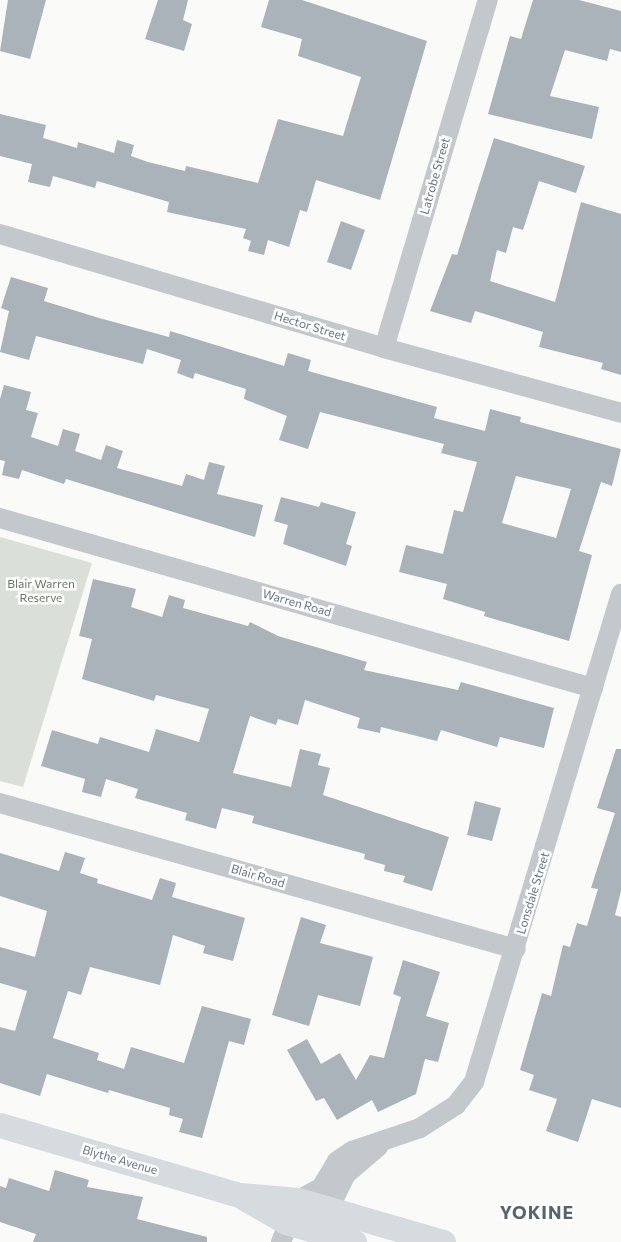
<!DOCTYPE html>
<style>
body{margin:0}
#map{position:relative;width:621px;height:1242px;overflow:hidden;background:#fafaf8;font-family:Commissioner,sans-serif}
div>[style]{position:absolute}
.green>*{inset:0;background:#dadfd7}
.building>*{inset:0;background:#aab3b9}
.minor>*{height:20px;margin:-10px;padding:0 10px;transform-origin:10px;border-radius:10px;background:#c3c8cc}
.major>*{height:25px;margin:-12.5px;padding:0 12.5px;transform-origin:12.5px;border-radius:12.5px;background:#d6dbdf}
span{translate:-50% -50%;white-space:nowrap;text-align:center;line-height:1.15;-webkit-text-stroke:5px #fff;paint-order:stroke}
.street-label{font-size:12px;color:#657683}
.park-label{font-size:12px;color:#687a64}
.district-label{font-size:18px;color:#57646e;font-weight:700;letter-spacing:1px}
</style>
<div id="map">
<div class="green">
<div style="clip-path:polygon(0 537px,92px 563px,23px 787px,0 781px)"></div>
</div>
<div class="building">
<div style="clip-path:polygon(8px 0,46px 0,30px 59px,0 51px)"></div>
<div style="clip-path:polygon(158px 0,188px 0,183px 20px,192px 24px,184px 51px,145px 39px)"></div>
<div style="clip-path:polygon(269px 0,302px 0,427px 41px,380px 200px,316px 180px,307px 212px,300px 210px,289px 247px,268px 240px,264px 255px,248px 251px,251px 241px,243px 238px,246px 229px,167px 212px,169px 202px,97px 181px,95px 188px,53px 176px,50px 187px,28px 182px,32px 164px,0 156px,0 114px,46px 125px,43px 138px,77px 148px,78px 142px,114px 153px,117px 140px,134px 145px,131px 156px,148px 162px,185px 171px,186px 166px,258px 183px,278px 119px,343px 136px,361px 77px,298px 56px,302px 39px,261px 27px)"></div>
<div style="clip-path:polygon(533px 0,579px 0,621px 11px,621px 52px,610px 49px,607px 61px,565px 50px,550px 96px,599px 107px,592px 139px,488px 114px,510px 36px,521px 39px)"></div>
<div style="clip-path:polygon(494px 138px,585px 166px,576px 193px,539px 181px,523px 230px,513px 227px,506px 253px,497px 250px,490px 281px,555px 302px,581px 202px,621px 214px,621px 375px,601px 369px,603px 363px,539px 347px,543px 332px,475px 311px,471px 323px,430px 311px,452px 254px,457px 255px)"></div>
<div style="clip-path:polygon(341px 221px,365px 230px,351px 270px,327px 262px)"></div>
<div style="clip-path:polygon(evenodd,11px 277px,48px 288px,44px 301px,99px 318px,169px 337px,170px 331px,284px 366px,288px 353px,311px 360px,308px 371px,437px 407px,434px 418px,485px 431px,490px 409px,521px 417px,520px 422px,621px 449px,612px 486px,601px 482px,579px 551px,592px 555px,569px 641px,484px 616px,485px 612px,443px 599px,447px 584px,399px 572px,406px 545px,443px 554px,454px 510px,463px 512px,477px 462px,441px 453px,444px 444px,320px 412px,308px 449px,279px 440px,287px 416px,244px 399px,246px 389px,195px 373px,193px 379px,177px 373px,181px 360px,147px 349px,143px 364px,36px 336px,29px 360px,0 352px,9px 311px,1px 308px,11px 277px,516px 476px,571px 489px,556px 538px,502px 523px,516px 476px)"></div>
<div style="clip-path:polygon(4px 385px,31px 392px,26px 410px,38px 413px,31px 437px,58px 446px,63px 429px,80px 434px,75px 451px,101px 460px,106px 445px,123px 451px,117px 468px,182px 486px,186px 474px,204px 480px,209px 462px,225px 466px,217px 494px,263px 505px,255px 537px,66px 479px,64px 484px,22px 470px,19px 479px,2px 475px,5px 461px,0 460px,0 399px)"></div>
<div style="clip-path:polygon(281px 497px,319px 507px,321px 502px,356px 512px,346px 544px,352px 546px,346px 566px,283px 544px,288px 525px,274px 521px)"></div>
<div style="clip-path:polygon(93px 579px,136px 589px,131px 607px,162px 617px,169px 595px,185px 600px,183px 608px,248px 626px,250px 622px,278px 636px,367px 662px,364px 670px,458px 690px,461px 682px,554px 708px,544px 748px,500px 737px,497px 747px,441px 730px,437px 741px,381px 727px,380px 733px,357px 728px,360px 718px,305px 700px,298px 725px,278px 719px,276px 725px,250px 716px,233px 773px,291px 787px,300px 749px,321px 754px,318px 765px,330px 768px,323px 795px,449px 837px,432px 891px,403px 882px,405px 876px,384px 871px,385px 865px,364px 859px,365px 854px,252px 823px,254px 816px,222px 808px,216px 829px,185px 820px,187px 813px,135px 798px,138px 789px,106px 779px,101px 797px,82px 792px,85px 779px,41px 766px,52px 730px,98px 744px,100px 737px,149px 752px,156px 729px,199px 742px,209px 709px,156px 695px,154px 701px,82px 679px,92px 639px,79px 636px)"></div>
<div style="clip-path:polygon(616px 749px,621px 749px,621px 891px,615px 915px,621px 917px,621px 1108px,592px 1099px,578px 1142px,546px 1131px,557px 1099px,529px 1090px,534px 1075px,520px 1070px,542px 993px,551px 996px,563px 945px,570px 947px,577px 923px,587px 926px,598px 889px,591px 888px,615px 813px,597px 808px)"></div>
<div style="clip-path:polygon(475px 801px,501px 808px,492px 841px,467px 835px)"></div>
<div style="clip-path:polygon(65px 852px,85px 858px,80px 873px,98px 879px,97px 883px,152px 900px,160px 878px,176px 883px,172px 897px,245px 918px,233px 961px,203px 953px,205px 946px,173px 935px,160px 985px,90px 967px,81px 995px,68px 991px,53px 1038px,99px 1053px,97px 1060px,124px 1069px,131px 1047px,184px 1063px,202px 1006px,251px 1019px,244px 1045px,229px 1041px,202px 1138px,179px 1132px,183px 1119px,169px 1115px,170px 1108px,109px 1090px,108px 1093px,47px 1074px,40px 1096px,0 1083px,0 1027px,15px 1031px,27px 991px,0 983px,0 947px,35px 957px,47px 911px,0 896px,0 853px,59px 871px)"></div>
<div style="clip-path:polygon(301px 917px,326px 925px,320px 943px,373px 957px,360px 1006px,318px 995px,309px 1026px,272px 1015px)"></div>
<div style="clip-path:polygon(403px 960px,440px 972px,426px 1016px,449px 1023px,438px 1062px,425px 1059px,416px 1094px,378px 1112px,372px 1100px,337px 1120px,324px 1098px,316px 1101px,287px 1050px,307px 1039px,321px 1064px,340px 1053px,356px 1080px,370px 1055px,384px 1058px,401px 997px,393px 994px)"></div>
<div style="clip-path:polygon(55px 1170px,89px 1180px,87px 1187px,143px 1197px,137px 1219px,207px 1237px,207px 1242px,33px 1242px,36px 1234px,0 1222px,0 1186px,6px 1188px,9px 1178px,49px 1191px)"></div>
</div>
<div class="minor">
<div style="left:0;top:234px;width:401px;rotate:16.5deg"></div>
<div style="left:384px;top:348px;width:246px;rotate:15.3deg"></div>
<div style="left:384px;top:348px;width:363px;rotate:-73.4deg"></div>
<div style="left:0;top:518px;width:617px;rotate:16deg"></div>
<div style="left:0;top:803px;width:536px;rotate:15.8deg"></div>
<div style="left:323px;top:1220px;width:51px;rotate:-63.4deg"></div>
<div style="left:346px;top:1174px;width:42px;rotate:-40.2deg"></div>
<div style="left:281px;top:1242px;width:45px;rotate:-68deg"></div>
<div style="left:298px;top:1200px;width:26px;rotate:-28deg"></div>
<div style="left:321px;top:1188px;width:31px;rotate:-59deg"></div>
<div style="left:337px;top:1161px;width:18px;rotate:-34deg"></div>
<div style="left:352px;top:1151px;width:72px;rotate:-18.7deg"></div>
<div style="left:420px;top:1128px;width:43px;rotate:-32.6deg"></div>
<div style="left:456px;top:1105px;width:29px;rotate:-52deg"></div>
<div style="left:474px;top:1082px;width:510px;rotate:-73.24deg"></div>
</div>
<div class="major">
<div style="left:0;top:1125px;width:250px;rotate:16.3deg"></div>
<div style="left:240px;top:1195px;width:58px;rotate:4.9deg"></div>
<div style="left:298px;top:1200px;width:151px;rotate:16.2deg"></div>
<div style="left:244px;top:1198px;width:48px;rotate:29.7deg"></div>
<div style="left:286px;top:1222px;width:71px;rotate:16.4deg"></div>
</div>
<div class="street-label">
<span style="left:435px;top:176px;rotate:-74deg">Latrobe Street</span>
<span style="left:310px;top:326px;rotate:17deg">Hector Street</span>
<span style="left:297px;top:603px;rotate:16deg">Warren Road</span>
<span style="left:258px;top:876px;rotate:16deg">Blair Road</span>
<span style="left:533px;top:893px;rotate:-73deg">Lonsdale Street</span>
<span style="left:120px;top:1160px;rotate:16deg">Blythe Avenue</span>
</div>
<div class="park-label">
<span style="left:41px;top:591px">Blair Warren<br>Reserve</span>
</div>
<div class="district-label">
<span style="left:537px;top:1212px">YOKINE</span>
</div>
</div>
